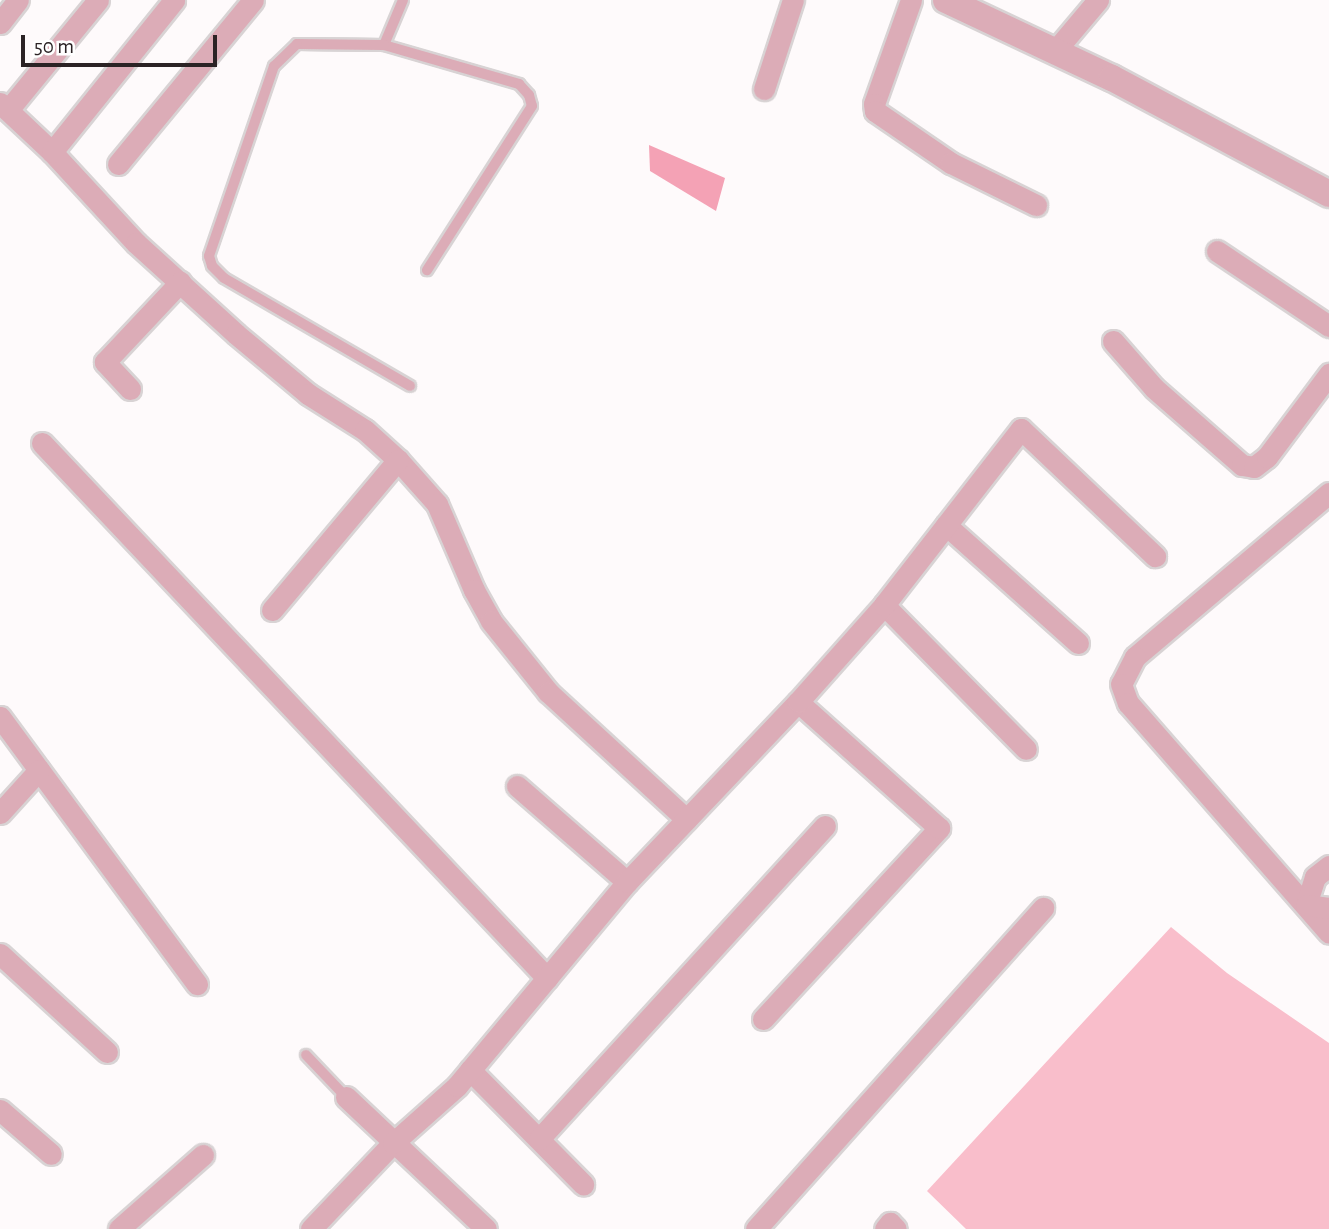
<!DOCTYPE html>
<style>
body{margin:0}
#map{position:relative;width:1329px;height:1229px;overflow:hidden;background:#fefafb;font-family:"Alegreya Sans",sans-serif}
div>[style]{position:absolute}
.green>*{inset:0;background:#f9becb}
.water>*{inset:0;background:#f4a2b5}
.roads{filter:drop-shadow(2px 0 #d8d3d4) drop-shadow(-2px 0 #d8d3d4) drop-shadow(0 2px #d8d3d4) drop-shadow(0 -2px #d8d3d4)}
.service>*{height:10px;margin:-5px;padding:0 5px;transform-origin:5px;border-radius:5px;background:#dcacb7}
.minor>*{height:21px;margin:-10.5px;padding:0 10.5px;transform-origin:10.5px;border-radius:10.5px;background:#dcacb7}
.tertiary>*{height:26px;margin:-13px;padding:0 13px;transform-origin:13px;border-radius:13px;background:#dcacb7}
span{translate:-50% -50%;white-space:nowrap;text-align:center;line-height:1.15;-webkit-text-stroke:7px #fff;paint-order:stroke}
.scale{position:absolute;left:21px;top:35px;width:196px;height:32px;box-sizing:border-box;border:4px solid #2b2325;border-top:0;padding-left:9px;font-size:21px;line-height:24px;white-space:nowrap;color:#2b2325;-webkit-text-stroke:5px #fff;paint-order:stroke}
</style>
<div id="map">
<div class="green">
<div style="clip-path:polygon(1171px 927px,1227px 973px,1329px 1043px,1329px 1229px,966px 1229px,927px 1191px)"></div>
</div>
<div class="water">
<div style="clip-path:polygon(649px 145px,725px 178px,716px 211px,650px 171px)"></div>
</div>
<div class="roads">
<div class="service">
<div style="left:403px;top:0;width:49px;rotate:112.9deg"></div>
<div style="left:384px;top:45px;width:141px;rotate:16.1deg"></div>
<div style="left:519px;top:84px;width:15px;rotate:48deg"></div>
<div style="left:529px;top:95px;width:11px;rotate:75deg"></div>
<div style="left:532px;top:106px;width:195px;rotate:122.6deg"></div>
<div style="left:384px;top:45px;width:87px;rotate:-179.3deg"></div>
<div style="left:297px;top:44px;width:32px;rotate:136deg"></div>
<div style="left:274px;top:66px;width:201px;rotate:108.9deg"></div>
<div style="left:209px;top:256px;width:10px;rotate:73deg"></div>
<div style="left:212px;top:266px;width:17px;rotate:45deg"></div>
<div style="left:224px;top:278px;width:215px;rotate:30.1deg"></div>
<div style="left:306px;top:1055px;width:58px;rotate:46.4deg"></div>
</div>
<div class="minor">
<div style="left:911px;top:0;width:110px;rotate:109.6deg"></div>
<div style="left:874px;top:104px;width:7px;rotate:82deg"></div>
<div style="left:875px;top:111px;width:92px;rotate:34.4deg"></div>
<div style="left:951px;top:163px;width:95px;rotate:26.3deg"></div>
<div style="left:0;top:23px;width:29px;rotate:-52deg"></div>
<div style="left:1055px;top:51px;width:67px;rotate:-49.9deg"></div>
<div style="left:764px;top:89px;width:94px;rotate:-72deg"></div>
<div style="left:0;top:103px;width:71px;rotate:43.3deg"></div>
<div style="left:52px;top:152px;width:124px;rotate:47.3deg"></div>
<div style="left:136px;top:243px;width:135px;rotate:42.3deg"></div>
<div style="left:236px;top:334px;width:94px;rotate:39.8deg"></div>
<div style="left:308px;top:394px;width:67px;rotate:32.3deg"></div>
<div style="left:365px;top:430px;width:45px;rotate:42.3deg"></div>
<div style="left:398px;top:460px;width:59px;rotate:48.4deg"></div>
<div style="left:437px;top:504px;width:94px;rotate:66.7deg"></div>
<div style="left:474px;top:590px;width:35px;rotate:61deg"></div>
<div style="left:491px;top:621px;width:91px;rotate:51.2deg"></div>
<div style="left:548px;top:692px;width:188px;rotate:42.6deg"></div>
<div style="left:8px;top:110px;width:142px;rotate:-50.7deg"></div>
<div style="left:52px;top:152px;width:195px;rotate:-51.2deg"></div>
<div style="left:118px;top:164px;width:212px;rotate:-50.5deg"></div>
<div style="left:1217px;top:251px;width:135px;rotate:33.8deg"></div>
<div style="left:1113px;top:341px;width:62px;rotate:48.9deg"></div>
<div style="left:1154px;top:388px;width:117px;rotate:41.2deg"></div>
<div style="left:1242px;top:465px;width:12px;rotate:9deg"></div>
<div style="left:1254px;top:467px;width:16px;rotate:-38deg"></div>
<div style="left:1267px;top:457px;width:104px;rotate:-53.2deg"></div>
<div style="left:130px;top:389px;width:37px;rotate:-133deg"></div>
<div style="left:105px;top:362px;width:110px;rotate:-46.8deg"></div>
<div style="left:42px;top:443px;width:736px;rotate:46.65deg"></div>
<div style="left:1329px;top:493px;width:254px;rotate:139.8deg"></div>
<div style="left:1135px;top:657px;width:30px;rotate:117deg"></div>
<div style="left:1121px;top:684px;width:20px;rotate:70deg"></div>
<div style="left:1128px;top:703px;width:305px;rotate:48.8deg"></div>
<div style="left:946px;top:525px;width:177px;rotate:41.8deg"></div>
<div style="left:884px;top:605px;width:202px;rotate:45.4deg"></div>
<div style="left:272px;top:610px;width:196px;rotate:-50deg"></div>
<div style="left:0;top:717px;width:332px;rotate:53.6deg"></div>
<div style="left:517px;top:786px;width:146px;rotate:41.1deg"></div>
<div style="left:0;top:813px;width:58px;rotate:-47.8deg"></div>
<div style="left:1329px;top:866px;width:18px;rotate:142deg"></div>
<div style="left:1315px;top:877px;width:29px;rotate:108deg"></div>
<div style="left:1306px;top:905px;width:23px;rotate:7deg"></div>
<div style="left:0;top:954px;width:145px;rotate:42.5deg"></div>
<div style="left:763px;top:1019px;width:260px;rotate:-47.3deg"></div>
<div style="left:939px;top:828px;width:189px;rotate:-138.2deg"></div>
<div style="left:470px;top:1070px;width:161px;rotate:45.3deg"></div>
<div style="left:346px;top:1097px;width:192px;rotate:43.3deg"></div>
<div style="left:0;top:1110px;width:67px;rotate:40.8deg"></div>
<div style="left:539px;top:1139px;width:424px;rotate:-47.6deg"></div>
<div style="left:119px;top:1229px;width:112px;rotate:-41.4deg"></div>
<div style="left:311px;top:1229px;width:119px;rotate:-46.4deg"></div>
<div style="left:393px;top:1143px;width:86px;rotate:-41.7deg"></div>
<div style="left:457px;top:1086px;width:266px;rotate:-50.2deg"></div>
<div style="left:627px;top:882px;width:248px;rotate:-46.5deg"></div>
<div style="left:798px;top:702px;width:130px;rotate:-48.4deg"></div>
<div style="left:884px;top:605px;width:223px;rotate:-52.1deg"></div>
<div style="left:1021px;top:429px;width:185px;rotate:43.5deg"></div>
<div style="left:756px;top:1229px;width:431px;rotate:-48.2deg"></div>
<div style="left:885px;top:1229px;width:8px;rotate:-50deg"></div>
<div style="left:890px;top:1223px;width:8px;rotate:45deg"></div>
</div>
<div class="tertiary">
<div style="left:946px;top:0;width:183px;rotate:25.2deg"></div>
<div style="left:1112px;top:78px;width:246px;rotate:28.1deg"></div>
</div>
</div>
<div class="scale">50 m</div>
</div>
